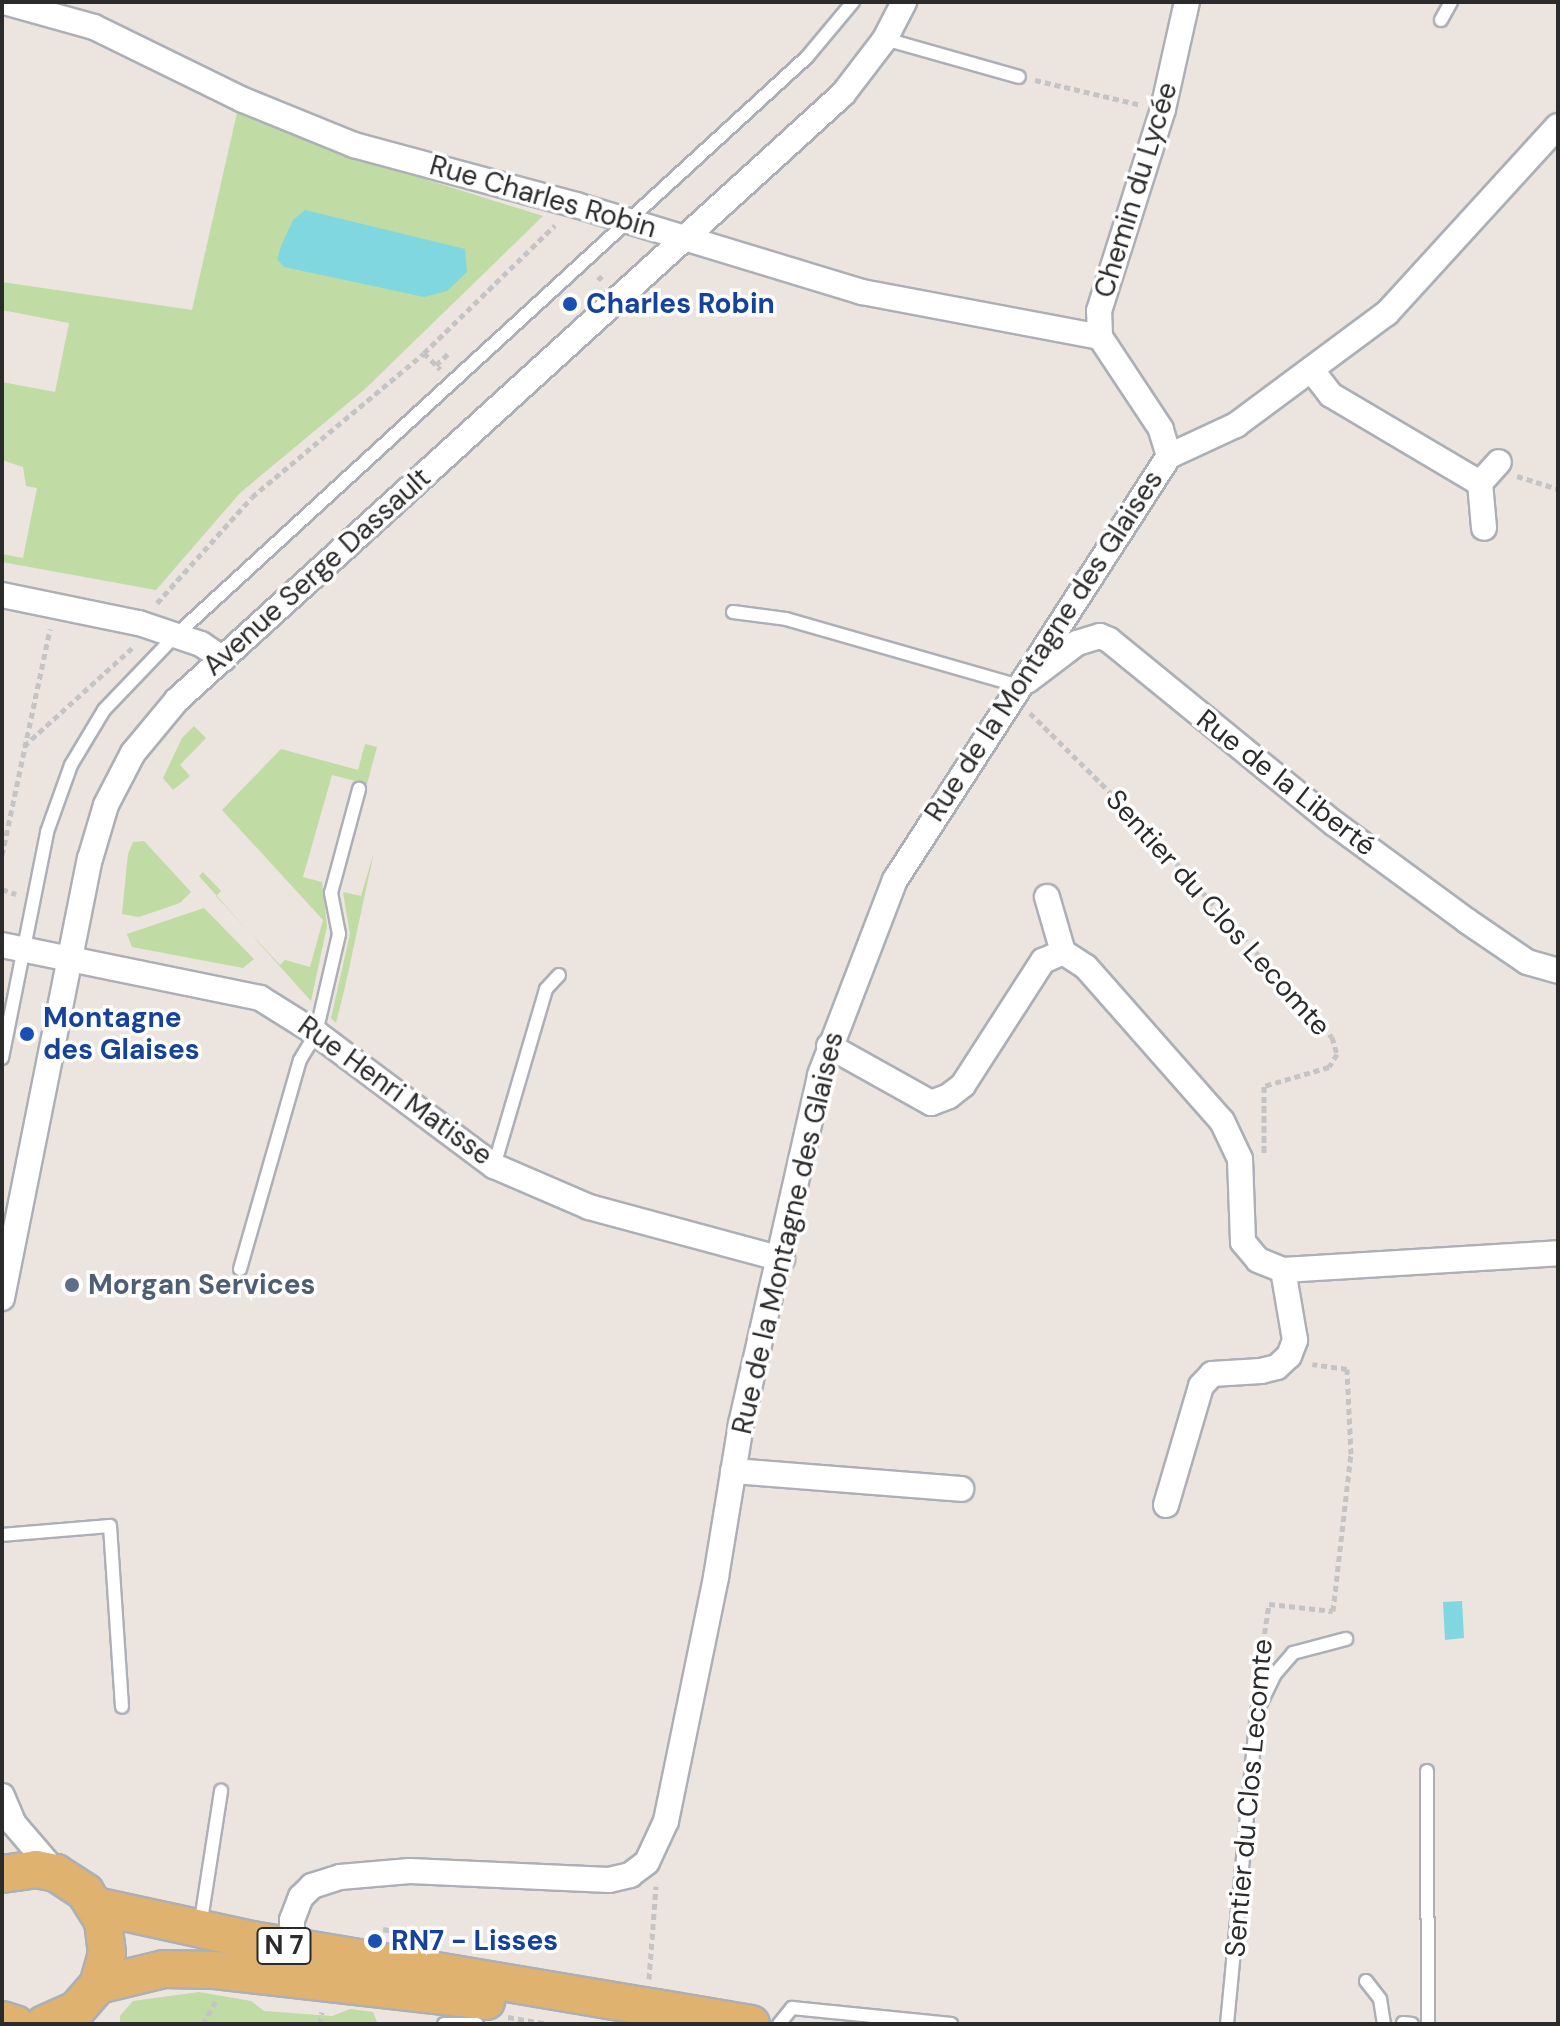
<!DOCTYPE html>
<meta charset="utf-8">
<style>
body{margin:0}
#map{position:relative;width:1560px;height:2026px;overflow:hidden;background:#ebe4df;font-family:"DM Sans",sans-serif}
div>[style]{position:absolute}
.green>*{inset:0;background:#c0dba3}
.water>*{inset:0;background:#80d7e0}
.path>*{height:5px;margin-top:-2.5px;transform-origin:0;background:repeating-linear-gradient(90deg,#c4c4c4 0 6px,transparent 0 10px)}
.roads{filter:drop-shadow(2px 0 #acb0b6) drop-shadow(-2px 0 #acb0b6) drop-shadow(0 2px #acb0b6) drop-shadow(0 -2px #acb0b6)}
.lane>*{height:12px;margin:-6px;padding:0 6px;transform-origin:6px;border-radius:6px;background:#fff}
.street>*{height:24px;margin:-12px;padding:0 12px;transform-origin:12px;border-radius:12px;background:#fff}
.primary>*{height:36px;margin:-18px;padding:0 18px;transform-origin:18px;border-radius:18px;background:#dfb270}
.dots>*{width:22px;height:22px;translate:-50% -50%;box-sizing:border-box;border:4px solid #fff;border-radius:50%}
span{translate:-50% -50%;white-space:nowrap;text-align:center;line-height:1.15;-webkit-text-stroke:7px #fff;paint-order:stroke}
.shield-label span{padding:2px 6px;background:#fff;border:2px solid;border-radius:6px;-webkit-text-stroke-width:0}
.shield-label{font-size:26px;color:#2b2b2b;font-weight:700}
.street-label{font-size:28px;color:#2b2b2b}
.transit-label{font-size:28px;color:#164399;font-weight:700}
.left{translate:0 -50%;text-align:left}
.service-label{font-size:28px;color:#4e5e75;font-weight:700}
.frame{position:absolute;inset:0;border:4px solid #2b2b2b;pointer-events:none}
</style>
<div id="map">
<div class="green">
<div style="clip-path:polygon(237px 113px,328px 149px,543px 216px,365px 389px,240px 493px,156px 590px,2px 562px,2px 554px,23px 558px,37px 488px,26px 486px,23px 467px,2px 460px,2px 382px,55px 392px,69px 323px,2px 310px,2px 282px,192px 310px)"></div>
<div style="clip-path:polygon(194px 726px,206px 738px,180px 765px,190px 776px,173px 790px,163px 778px,182px 738px)"></div>
<div style="clip-path:polygon(365px 744px,377px 747px,367px 784px,332px 775px,303px 877px,322px 882px,327px 926px,311px 1001px,199px 876px,203px 872px,221px 891px,216px 896px,280px 965px,285px 960px,310px 967px,323px 920px,222px 810px,281px 749px,358px 770px)"></div>
<div style="clip-path:polygon(144px 841px,191px 892px,180px 903px,139px 917px,122px 914px,128px 854px,133px 842px)"></div>
<div style="clip-path:polygon(374px 852px,345px 987px,336px 1023px,331px 1018px,350px 934px,343px 892px,361px 896px)"></div>
<div style="clip-path:polygon(204px 908px,254px 959px,243px 968px,132px 947px,127px 934px)"></div>
<div style="clip-path:polygon(199px 1992px,251px 2001px,264px 2011px,332px 2016px,350px 2009px,373px 2012px,377px 2022px,120px 2024px,120px 2016px,133px 2001px)"></div>
</div>
<div class="water">
<div style="clip-path:polygon(305px 210px,465px 249px,467px 272px,447px 291px,424px 297px,284px 267px,277px 259px,281px 246px,293px 220px)"></div>
<div style="clip-path:polygon(1462px 1601px,1464px 1638px,1445px 1640px,1443px 1602px)"></div>
</div>
<div class="path">
<div style="left:1035px;top:80px;width:110px;rotate:13.2deg"></div>
<div style="left:598px;top:280px;width:10px;rotate:-45deg"></div>
<div style="left:424px;top:353px;width:23px;rotate:45deg"></div>
<div style="left:436px;top:365px;width:16px;rotate:-43deg"></div>
<div style="left:1517px;top:476px;width:43px;rotate:17.6deg"></div>
<div style="left:157px;top:603px;width:142px;rotate:-48.1deg"></div>
<div style="left:252px;top:497px;width:224px;rotate:-39.9deg"></div>
<div style="left:424px;top:353px;width:183px;rotate:-44.3deg"></div>
<div style="left:1030px;top:713px;width:149px;rotate:44.7deg"></div>
<div style="left:1136px;top:818px;width:294px;rotate:48.2deg"></div>
<div style="left:1332px;top:1037px;width:18px;rotate:74deg"></div>
<div style="left:1337px;top:1054px;width:15px;rotate:122deg"></div>
<div style="left:1329px;top:1067px;width:68px;rotate:163.7deg"></div>
<div style="left:1264px;top:1086px;width:67px;rotate:90deg"></div>
<div style="left:24px;top:746px;width:147px;rotate:-42.2deg"></div>
<div style="left:2px;top:855px;width:231px;rotate:-78deg"></div>
<div style="left:2px;top:889px;width:15px;rotate:20deg"></div>
<div style="left:1260px;top:1663px;width:60px;rotate:-81.3deg"></div>
<div style="left:1269px;top:1604px;width:64px;rotate:6.2deg"></div>
<div style="left:1333px;top:1611px;width:158px;rotate:-83.5deg"></div>
<div style="left:1351px;top:1454px;width:85px;rotate:-92.7deg"></div>
<div style="left:1347px;top:1369px;width:35px;rotate:-172deg"></div>
<div style="left:383px;top:1929px;width:25px;rotate:11deg"></div>
<div style="left:649px;top:1979px;width:93px;rotate:-85.7deg"></div>
<div style="left:508px;top:2017px;width:39px;rotate:10deg"></div>
<div style="left:203px;top:2024px;width:26px;rotate:-61deg"></div>
<div style="left:320px;top:2024px;width:12px;rotate:-81deg"></div>
</div>
<div class="roads">
<div class="lane">
<div style="left:1441px;top:20px;width:21px;rotate:-61deg"></div>
<div style="left:885px;top:39px;width:139px;rotate:15.8deg"></div>
<div style="left:733px;top:612px;width:53px;rotate:7.5deg"></div>
<div style="left:786px;top:619px;width:242px;rotate:16deg"></div>
<div style="left:2px;top:1058px;width:230px;rotate:-78.7deg"></div>
<div style="left:47px;top:832px;width:71px;rotate:-70.3deg"></div>
<div style="left:71px;top:765px;width:64px;rotate:-59deg"></div>
<div style="left:104px;top:710px;width:104px;rotate:-46.2deg"></div>
<div style="left:176px;top:635px;width:856px;rotate:-42.49deg"></div>
<div style="left:807px;top:57px;width:72px;rotate:-50.1deg"></div>
<div style="left:494px;top:1166px;width:184px;rotate:-73.6deg"></div>
<div style="left:546px;top:989px;width:19px;rotate:-47deg"></div>
<div style="left:240px;top:1269px;width:217px;rotate:-74deg"></div>
<div style="left:300px;top:1060px;width:31px;rotate:-59deg"></div>
<div style="left:316px;top:1033px;width:102px;rotate:-76.9deg"></div>
<div style="left:339px;top:934px;width:42px;rotate:-101deg"></div>
<div style="left:331px;top:893px;width:108px;rotate:-74.9deg"></div>
<div style="left:2px;top:1535px;width:108px;rotate:-4.8deg"></div>
<div style="left:110px;top:1526px;width:181px;rotate:86.2deg"></div>
<div style="left:1427px;top:1771px;width:253px;rotate:89.8deg"></div>
<div style="left:200px;top:1927px;width:138px;rotate:-81.2deg"></div>
<div style="left:1366px;top:1981px;width:23px;rotate:52deg"></div>
<div style="left:1380px;top:1999px;width:25px;rotate:81deg"></div>
<div style="left:1403px;top:2023px;width:9px;rotate:6deg"></div>
<div style="left:444px;top:2024px;width:33px"></div>
<div style="left:779px;top:2024px;width:21px;rotate:-51deg"></div>
<div style="left:792px;top:2008px;width:160px;rotate:5.7deg"></div>
<div style="left:1227px;top:2024px;width:314px;rotate:-84.5deg"></div>
<div style="left:1257px;top:1711px;width:41px;rotate:-64.1deg"></div>
<div style="left:1275px;top:1674px;width:28px;rotate:-49deg"></div>
<div style="left:1293px;top:1653px;width:55px;rotate:-14.8deg"></div>
</div>
<div class="street">
<div style="left:4px;top:2px;width:93px;rotate:15.5deg"></div>
<div style="left:94px;top:27px;width:166px;rotate:26.1deg"></div>
<div style="left:243px;top:100px;width:120px;rotate:22.1deg"></div>
<div style="left:354px;top:145px;width:230px;rotate:15.1deg"></div>
<div style="left:576px;top:205px;width:299px;rotate:16.9deg"></div>
<div style="left:862px;top:292px;width:242px;rotate:10.7deg"></div>
<div style="left:1313px;top:372px;width:29px;rotate:52deg"></div>
<div style="left:1331px;top:395px;width:173px;rotate:30.6deg"></div>
<div style="left:1480px;top:483px;width:45px;rotate:84.9deg"></div>
<div style="left:1169px;top:456px;width:28px;rotate:-107deg"></div>
<div style="left:1161px;top:429px;width:110px;rotate:-123.5deg"></div>
<div style="left:1100px;top:337px;width:26px;rotate:-92deg"></div>
<div style="left:1099px;top:311px;width:212px;rotate:-72.4deg"></div>
<div style="left:1163px;top:109px;width:110px;rotate:-77.4deg"></div>
<div style="left:1480px;top:483px;width:28px;rotate:-48deg"></div>
<div style="left:2px;top:595px;width:140px;rotate:11.6deg"></div>
<div style="left:139px;top:623px;width:65px;rotate:18.7deg"></div>
<div style="left:201px;top:644px;width:27px;rotate:34deg"></div>
<div style="left:1027px;top:681px;width:63px;rotate:-37.2deg"></div>
<div style="left:1077px;top:643px;width:24px;rotate:-17deg"></div>
<div style="left:1100px;top:636px;width:10px;rotate:24deg"></div>
<div style="left:1109px;top:640px;width:291px;rotate:39.2deg"></div>
<div style="left:1335px;top:824px;width:164px;rotate:36.3deg"></div>
<div style="left:1467px;top:921px;width:73px;rotate:34.3deg"></div>
<div style="left:1527px;top:962px;width:32px;rotate:16deg"></div>
<div style="left:1047px;top:897px;width:57px;rotate:73.8deg"></div>
<div style="left:2px;top:945px;width:263px;rotate:11.6deg"></div>
<div style="left:260px;top:998px;width:66px;rotate:32deg"></div>
<div style="left:316px;top:1033px;width:222px;rotate:36.8deg"></div>
<div style="left:494px;top:1166px;width:103px;rotate:23.3deg"></div>
<div style="left:589px;top:1207px;width:200px;rotate:15.1deg"></div>
<div style="left:829px;top:1046px;width:117px;rotate:29.2deg"></div>
<div style="left:931px;top:1103px;width:19px;rotate:-21deg"></div>
<div style="left:949px;top:1096px;width:18px;rotate:-38deg"></div>
<div style="left:963px;top:1085px;width:148px;rotate:-57.2deg"></div>
<div style="left:1043px;top:961px;width:22px;rotate:-24deg"></div>
<div style="left:1063px;top:952px;width:27px;rotate:33deg"></div>
<div style="left:1086px;top:967px;width:205px;rotate:48.6deg"></div>
<div style="left:1222px;top:1121px;width:42px;rotate:64.7deg"></div>
<div style="left:1240px;top:1159px;width:83px;rotate:87.9deg"></div>
<div style="left:1243px;top:1242px;width:23px;rotate:50deg"></div>
<div style="left:1258px;top:1260px;width:27px;rotate:22deg"></div>
<div style="left:1283px;top:1270px;width:276px;rotate:-3.5deg"></div>
<div style="left:2px;top:1298px;width:448px;rotate:-78.7deg"></div>
<div style="left:90px;top:859px;width:56px;rotate:-73.5deg"></div>
<div style="left:106px;top:805px;width:59px;rotate:-62.6deg"></div>
<div style="left:133px;top:753px;width:69px;rotate:-50.3deg"></div>
<div style="left:177px;top:700px;width:900px;rotate:-42.3deg"></div>
<div style="left:843px;top:94px;width:69px;rotate:-52.6deg"></div>
<div style="left:885px;top:39px;width:42px;rotate:-62.8deg"></div>
<div style="left:733px;top:1471px;width:229px;rotate:4.5deg"></div>
<div style="left:1166px;top:1505px;width:124px;rotate:-73.6deg"></div>
<div style="left:1201px;top:1386px;width:16px;rotate:-47deg"></div>
<div style="left:1212px;top:1374px;width:49px;rotate:-3.5deg"></div>
<div style="left:1261px;top:1371px;width:16px;rotate:-14deg"></div>
<div style="left:1277px;top:1367px;width:16px;rotate:-43deg"></div>
<div style="left:1289px;top:1356px;width:17px;rotate:-69deg"></div>
<div style="left:1295px;top:1340px;width:71px;rotate:-99.7deg"></div>
<div style="left:2px;top:1796px;width:30px;rotate:67deg"></div>
<div style="left:14px;top:1824px;width:65px;rotate:49.4deg"></div>
<div style="left:292px;top:1947px;width:27px;rotate:-90deg"></div>
<div style="left:292px;top:1920px;width:25px;rotate:-69deg"></div>
<div style="left:301px;top:1897px;width:16px;rotate:-45deg"></div>
<div style="left:312px;top:1886px;width:29px;rotate:-18deg"></div>
<div style="left:340px;top:1877px;width:70px;rotate:-4.9deg"></div>
<div style="left:410px;top:1871px;width:199px;rotate:2.6deg"></div>
<div style="left:609px;top:1880px;width:22px;rotate:-13deg"></div>
<div style="left:630px;top:1875px;width:21px;rotate:-37deg"></div>
<div style="left:647px;top:1862px;width:45px;rotate:-65.1deg"></div>
<div style="left:666px;top:1821px;width:249px;rotate:-78.4deg"></div>
<div style="left:716px;top:1577px;width:155px;rotate:-80.7deg"></div>
<div style="left:741px;top:1424px;width:358px;rotate:-77.2deg"></div>
<div style="left:820px;top:1075px;width:209px;rotate:-69deg"></div>
<div style="left:895px;top:880px;width:505px;rotate:-57.13deg"></div>
<div style="left:1169px;top:456px;width:74px;rotate:-24.8deg"></div>
<div style="left:1236px;top:425px;width:188px;rotate:-36.6deg"></div>
<div style="left:1387px;top:313px;width:253px;rotate:-47.6deg"></div>
</div>
<div class="primary">
<div style="left:2px;top:1874px;width:34px;rotate:-8deg"></div>
<div style="left:36px;top:1869px;width:20px;rotate:11deg"></div>
<div style="left:56px;top:1873px;width:35px;rotate:33deg"></div>
<div style="left:85px;top:1892px;width:34px;rotate:58deg"></div>
<div style="left:103px;top:1921px;width:33px;rotate:83deg"></div>
<div style="left:107px;top:1954px;width:32px;rotate:106deg"></div>
<div style="left:98px;top:1985px;width:33px;rotate:131deg"></div>
<div style="left:76px;top:2010px;width:35px;rotate:156deg"></div>
<div style="left:96px;top:1906px;width:160px;rotate:12.3deg"></div>
<div style="left:252px;top:1940px;width:506px;rotate:9.56deg"></div>
<div style="left:98px;top:1985px;width:68px;rotate:-13.6deg"></div>
<div style="left:164px;top:1969px;width:51px;rotate:1.1deg"></div>
<div style="left:215px;top:1970px;width:273px;rotate:6.5deg"></div>
<div style="left:2px;top:2020px;width:14px;rotate:17deg"></div>
</div>
</div>
<div class="dots">
<div style="left:570px;top:304px;background:#1a4fb4"></div>
<div style="left:27px;top:1034px;background:#1a4fb4"></div>
<div style="left:72px;top:1285px;background:#5c6f8a"></div>
<div style="left:375px;top:1941px;background:#1a4fb4"></div>
</div>
<div class="shield-label">
<span style="left:284px;top:1946px">N 7</span>
</div>
<div class="street-label">
<span style="left:1136px;top:190px;rotate:-73deg">Chemin du Lycée</span>
<span style="left:543px;top:197px;rotate:16deg">Rue Charles Robin</span>
<span style="left:317px;top:572px;rotate:-42deg">Avenue Serge Dassault</span>
<span style="left:1044px;top:646px;rotate:-57deg">Rue de la Montagne des Glaises</span>
<span style="left:1286px;top:783px;rotate:38deg">Rue de la Liberté</span>
<span style="left:1218px;top:913px;rotate:48deg">Sentier du Clos Lecomte</span>
<span style="left:395px;top:1091px;rotate:36deg">Rue Henri Matisse</span>
<span style="left:788px;top:1233px;rotate:-77deg">Rue de la Montagne des Glaises</span>
<span style="left:1249px;top:1798px;rotate:-85deg">Sentier du Clos Lecomte</span>
</div>
<div class="transit-label">
<span class="left" style="left:586px;top:304px">Charles Robin</span>
<span class="left" style="left:43px;top:1034px">Montagne<br>des Glaises</span>
<span class="left" style="left:391px;top:1941px">RN7 - Lisses</span>
</div>
<div class="service-label">
<span class="left" style="left:88px;top:1285px">Morgan Services</span>
</div>
<div class="frame"></div>
</div>
